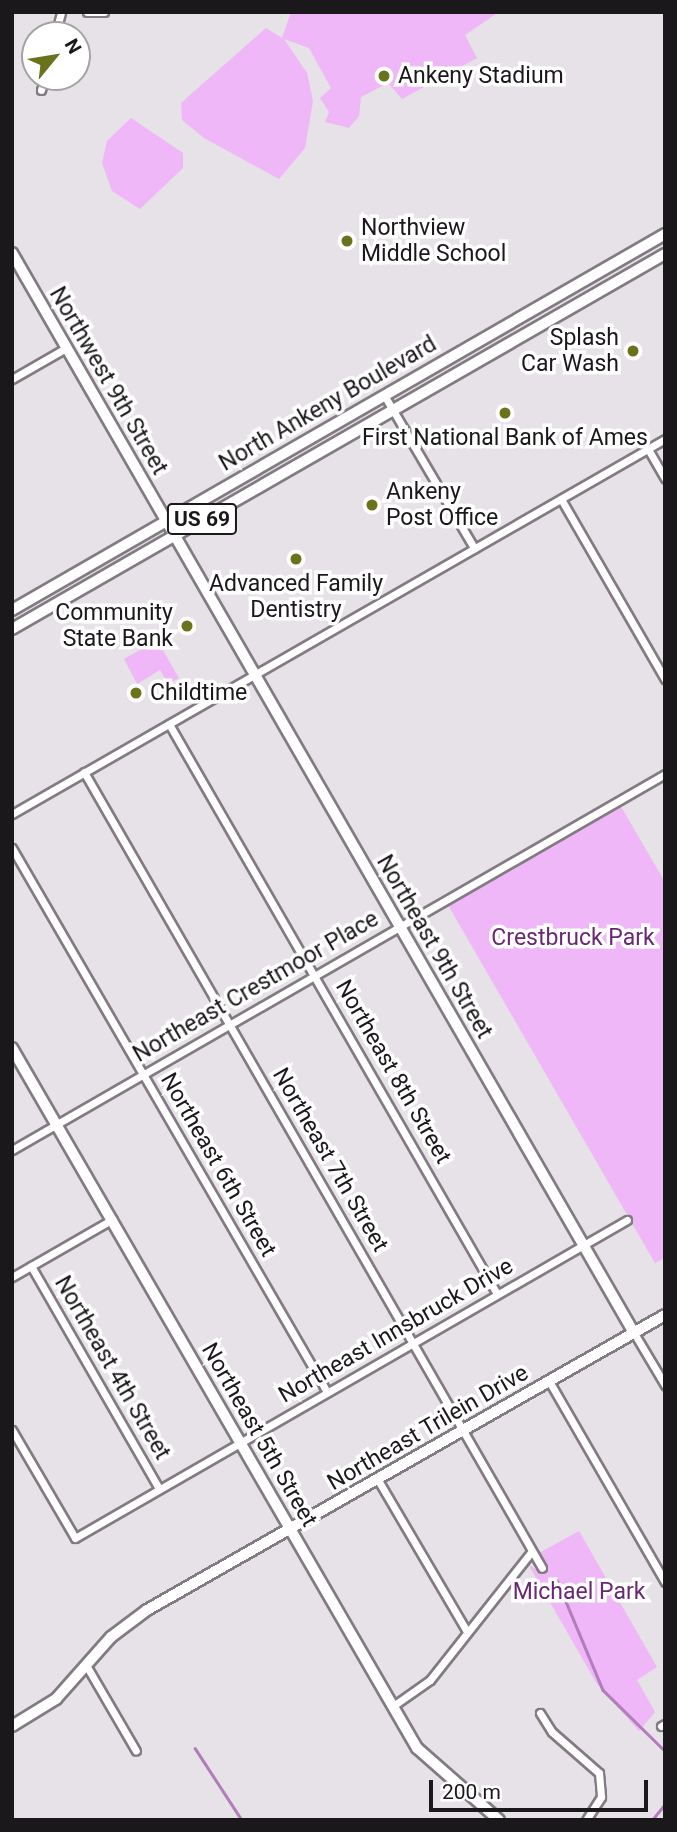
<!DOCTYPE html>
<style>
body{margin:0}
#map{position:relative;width:677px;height:1832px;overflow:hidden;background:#e7e1e8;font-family:Roboto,sans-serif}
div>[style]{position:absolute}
.green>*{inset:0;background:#efb7f7}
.stream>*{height:2.5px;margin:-1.25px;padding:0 1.25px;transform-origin:1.25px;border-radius:1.25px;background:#b37cbb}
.roads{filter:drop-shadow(2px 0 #827b82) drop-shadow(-2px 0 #827b82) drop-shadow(0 2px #827b82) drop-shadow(0 -2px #827b82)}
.street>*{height:7px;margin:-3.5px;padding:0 3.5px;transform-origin:3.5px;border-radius:3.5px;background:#fff}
.secondary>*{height:10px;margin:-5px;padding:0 5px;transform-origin:5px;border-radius:5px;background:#fff}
.primary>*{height:10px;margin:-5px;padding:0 5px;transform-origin:5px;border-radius:5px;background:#fff}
.dots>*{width:19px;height:19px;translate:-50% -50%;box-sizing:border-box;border:4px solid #fff;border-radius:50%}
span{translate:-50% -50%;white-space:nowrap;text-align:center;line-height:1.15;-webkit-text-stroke:7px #fff;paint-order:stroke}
.shield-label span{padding:2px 5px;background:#fff;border:2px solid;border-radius:5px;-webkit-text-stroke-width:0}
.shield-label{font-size:21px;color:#1b181b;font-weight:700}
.poi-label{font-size:23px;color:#1b181b}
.left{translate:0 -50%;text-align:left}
.right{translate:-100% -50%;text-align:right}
.street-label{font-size:23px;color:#1b181b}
.park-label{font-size:23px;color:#6a2774}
.frame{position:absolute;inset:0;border:14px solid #1b181b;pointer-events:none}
.north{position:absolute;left:21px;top:21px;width:70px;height:70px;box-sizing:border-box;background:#fff;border:2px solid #a4a3a4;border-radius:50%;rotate:60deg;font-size:19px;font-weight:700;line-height:28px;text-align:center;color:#1b181b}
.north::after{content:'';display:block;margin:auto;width:24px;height:32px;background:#6a721b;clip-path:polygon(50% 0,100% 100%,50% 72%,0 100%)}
.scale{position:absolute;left:429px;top:1780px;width:219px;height:32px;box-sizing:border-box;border:4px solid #1b181b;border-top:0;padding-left:9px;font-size:21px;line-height:24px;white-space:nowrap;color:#1b181b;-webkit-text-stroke:5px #fff;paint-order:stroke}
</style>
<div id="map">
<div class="green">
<div style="clip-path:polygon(291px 12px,499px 12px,465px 35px,477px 58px,402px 99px,388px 83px,361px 97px,359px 116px,349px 128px,325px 122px,329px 112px,320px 98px,331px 88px,309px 48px,284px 39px,307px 73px,313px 101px,305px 148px,279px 179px,204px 138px,182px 120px,181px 103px,266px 28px,282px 38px)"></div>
<div style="clip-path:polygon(131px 118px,183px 153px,183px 168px,140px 209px,112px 191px,102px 163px,107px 141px)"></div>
<div style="clip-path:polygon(157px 640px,179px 678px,168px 684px,160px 670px,137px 684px,124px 659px)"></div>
<div style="clip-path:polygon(620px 805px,665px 882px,665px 1258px,655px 1263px,448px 905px)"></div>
<div style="clip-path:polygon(579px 1531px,657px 1667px,637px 1680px,655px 1712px,639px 1731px,597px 1684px,528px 1564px,539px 1572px,547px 1568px,539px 1553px)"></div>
</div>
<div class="stream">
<div style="left:557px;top:1580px;width:119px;rotate:67.3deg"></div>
<div style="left:603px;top:1690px;width:87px;rotate:44.5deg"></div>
<div style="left:195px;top:1748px;width:86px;rotate:56.9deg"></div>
<div style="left:652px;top:1820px;width:21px;rotate:-51deg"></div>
</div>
<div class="roads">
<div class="street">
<div style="left:87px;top:12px;width:17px"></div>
<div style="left:55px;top:35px;width:24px;rotate:-75deg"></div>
<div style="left:41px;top:90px;width:14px;rotate:-73deg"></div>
<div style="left:12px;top:379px;width:62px;rotate:-29.9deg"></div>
<div style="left:384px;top:395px;width:178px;rotate:59.5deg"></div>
<div style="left:648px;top:449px;width:34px;rotate:60deg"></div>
<div style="left:561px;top:499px;width:208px;rotate:60deg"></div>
<div style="left:169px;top:724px;width:658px;rotate:60.08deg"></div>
<div style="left:84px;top:772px;width:918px;rotate:60.08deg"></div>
<div style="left:12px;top:814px;width:753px;rotate:-29.87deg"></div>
<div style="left:12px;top:848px;width:629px;rotate:59.93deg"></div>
<div style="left:12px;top:1150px;width:754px;rotate:-29.93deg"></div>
<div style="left:31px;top:1266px;width:257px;rotate:60.1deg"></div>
<div style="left:12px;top:1277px;width:116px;rotate:-29.9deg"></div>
<div style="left:634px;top:1333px;width:61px;rotate:59.2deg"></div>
<div style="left:549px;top:1381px;width:232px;rotate:60deg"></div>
<div style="left:12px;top:1430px;width:125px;rotate:59.7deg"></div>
<div style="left:75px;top:1538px;width:637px;rotate:-29.95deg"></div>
<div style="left:378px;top:1480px;width:176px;rotate:59.6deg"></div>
<div style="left:86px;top:1665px;width:99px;rotate:59.8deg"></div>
<div style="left:393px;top:1706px;width:45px;rotate:-35.1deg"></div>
<div style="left:430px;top:1680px;width:164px;rotate:-51.7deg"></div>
<div style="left:540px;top:1713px;width:22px;rotate:58deg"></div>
<div style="left:552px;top:1732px;width:62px;rotate:41.1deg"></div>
<div style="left:599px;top:1773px;width:24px;rotate:85deg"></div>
<div style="left:601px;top:1797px;width:27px;rotate:123deg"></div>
<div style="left:661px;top:1726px;width:4px;rotate:-27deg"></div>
</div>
<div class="secondary">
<div style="left:12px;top:253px;width:1246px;rotate:60.06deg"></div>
<div style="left:12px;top:1048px;width:809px;rotate:59.95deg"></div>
<div style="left:417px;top:1748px;width:109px;rotate:41.3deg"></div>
<div style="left:12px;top:1726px;width:52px;rotate:-31.5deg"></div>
<div style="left:56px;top:1699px;width:83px;rotate:-48.4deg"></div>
<div style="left:111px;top:1637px;width:45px;rotate:-36.9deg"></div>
<div style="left:147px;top:1610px;width:596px;rotate:-29.66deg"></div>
</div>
<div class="primary">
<div style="left:12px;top:610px;width:754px;rotate:-29.93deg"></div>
<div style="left:12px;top:629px;width:753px;rotate:-29.87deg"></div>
</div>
</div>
<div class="dots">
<div style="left:384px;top:76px;background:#6a721b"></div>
<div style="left:347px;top:241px;background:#6a721b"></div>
<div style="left:633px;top:351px;background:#6a721b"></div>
<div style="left:505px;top:413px;background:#6a721b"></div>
<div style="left:372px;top:505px;background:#6a721b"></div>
<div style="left:296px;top:559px;background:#6a721b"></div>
<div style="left:187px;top:626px;background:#6a721b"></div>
<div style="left:136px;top:693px;background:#6a721b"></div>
</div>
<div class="shield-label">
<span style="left:202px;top:519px">US 69</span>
</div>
<div class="poi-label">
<span class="left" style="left:398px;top:76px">Ankeny Stadium</span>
<span class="left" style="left:361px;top:241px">Northview<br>Middle School</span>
<span class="right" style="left:619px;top:351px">Splash<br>Car Wash</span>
<span style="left:505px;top:438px">First National Bank of Ames</span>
<span class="left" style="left:386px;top:505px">Ankeny<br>Post Office</span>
<span style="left:296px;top:597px">Advanced Family<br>Dentistry</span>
<span class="right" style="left:173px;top:626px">Community<br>State Bank</span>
<span class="left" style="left:150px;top:693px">Childtime</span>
</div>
<div class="street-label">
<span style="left:108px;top:381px;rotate:60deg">Northwest 9th Street</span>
<span style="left:328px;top:404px;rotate:-30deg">North Ankeny Boulevard</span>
<span style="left:434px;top:947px;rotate:60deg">Northeast 9th Street</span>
<span style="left:256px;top:987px;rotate:-30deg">Northeast Crestmoor Place</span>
<span style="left:393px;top:1072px;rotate:60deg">Northeast 8th Street</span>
<span style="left:330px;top:1160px;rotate:60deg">Northeast 7th Street</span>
<span style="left:218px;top:1165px;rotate:60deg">Northeast 6th Street</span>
<span style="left:396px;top:1331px;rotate:-30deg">Northeast Innsbruck Drive</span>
<span style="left:112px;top:1368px;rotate:60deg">Northeast 4th Street</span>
<span style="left:428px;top:1428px;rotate:-30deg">Northeast Trilein Drive</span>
<span style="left:259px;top:1435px;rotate:60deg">Northeast 5th Street</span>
</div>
<div class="park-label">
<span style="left:573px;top:938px">Crestbruck Park</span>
<span style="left:579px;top:1592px">Michael Park</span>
</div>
<div class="frame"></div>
<div class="north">N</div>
<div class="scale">200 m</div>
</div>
